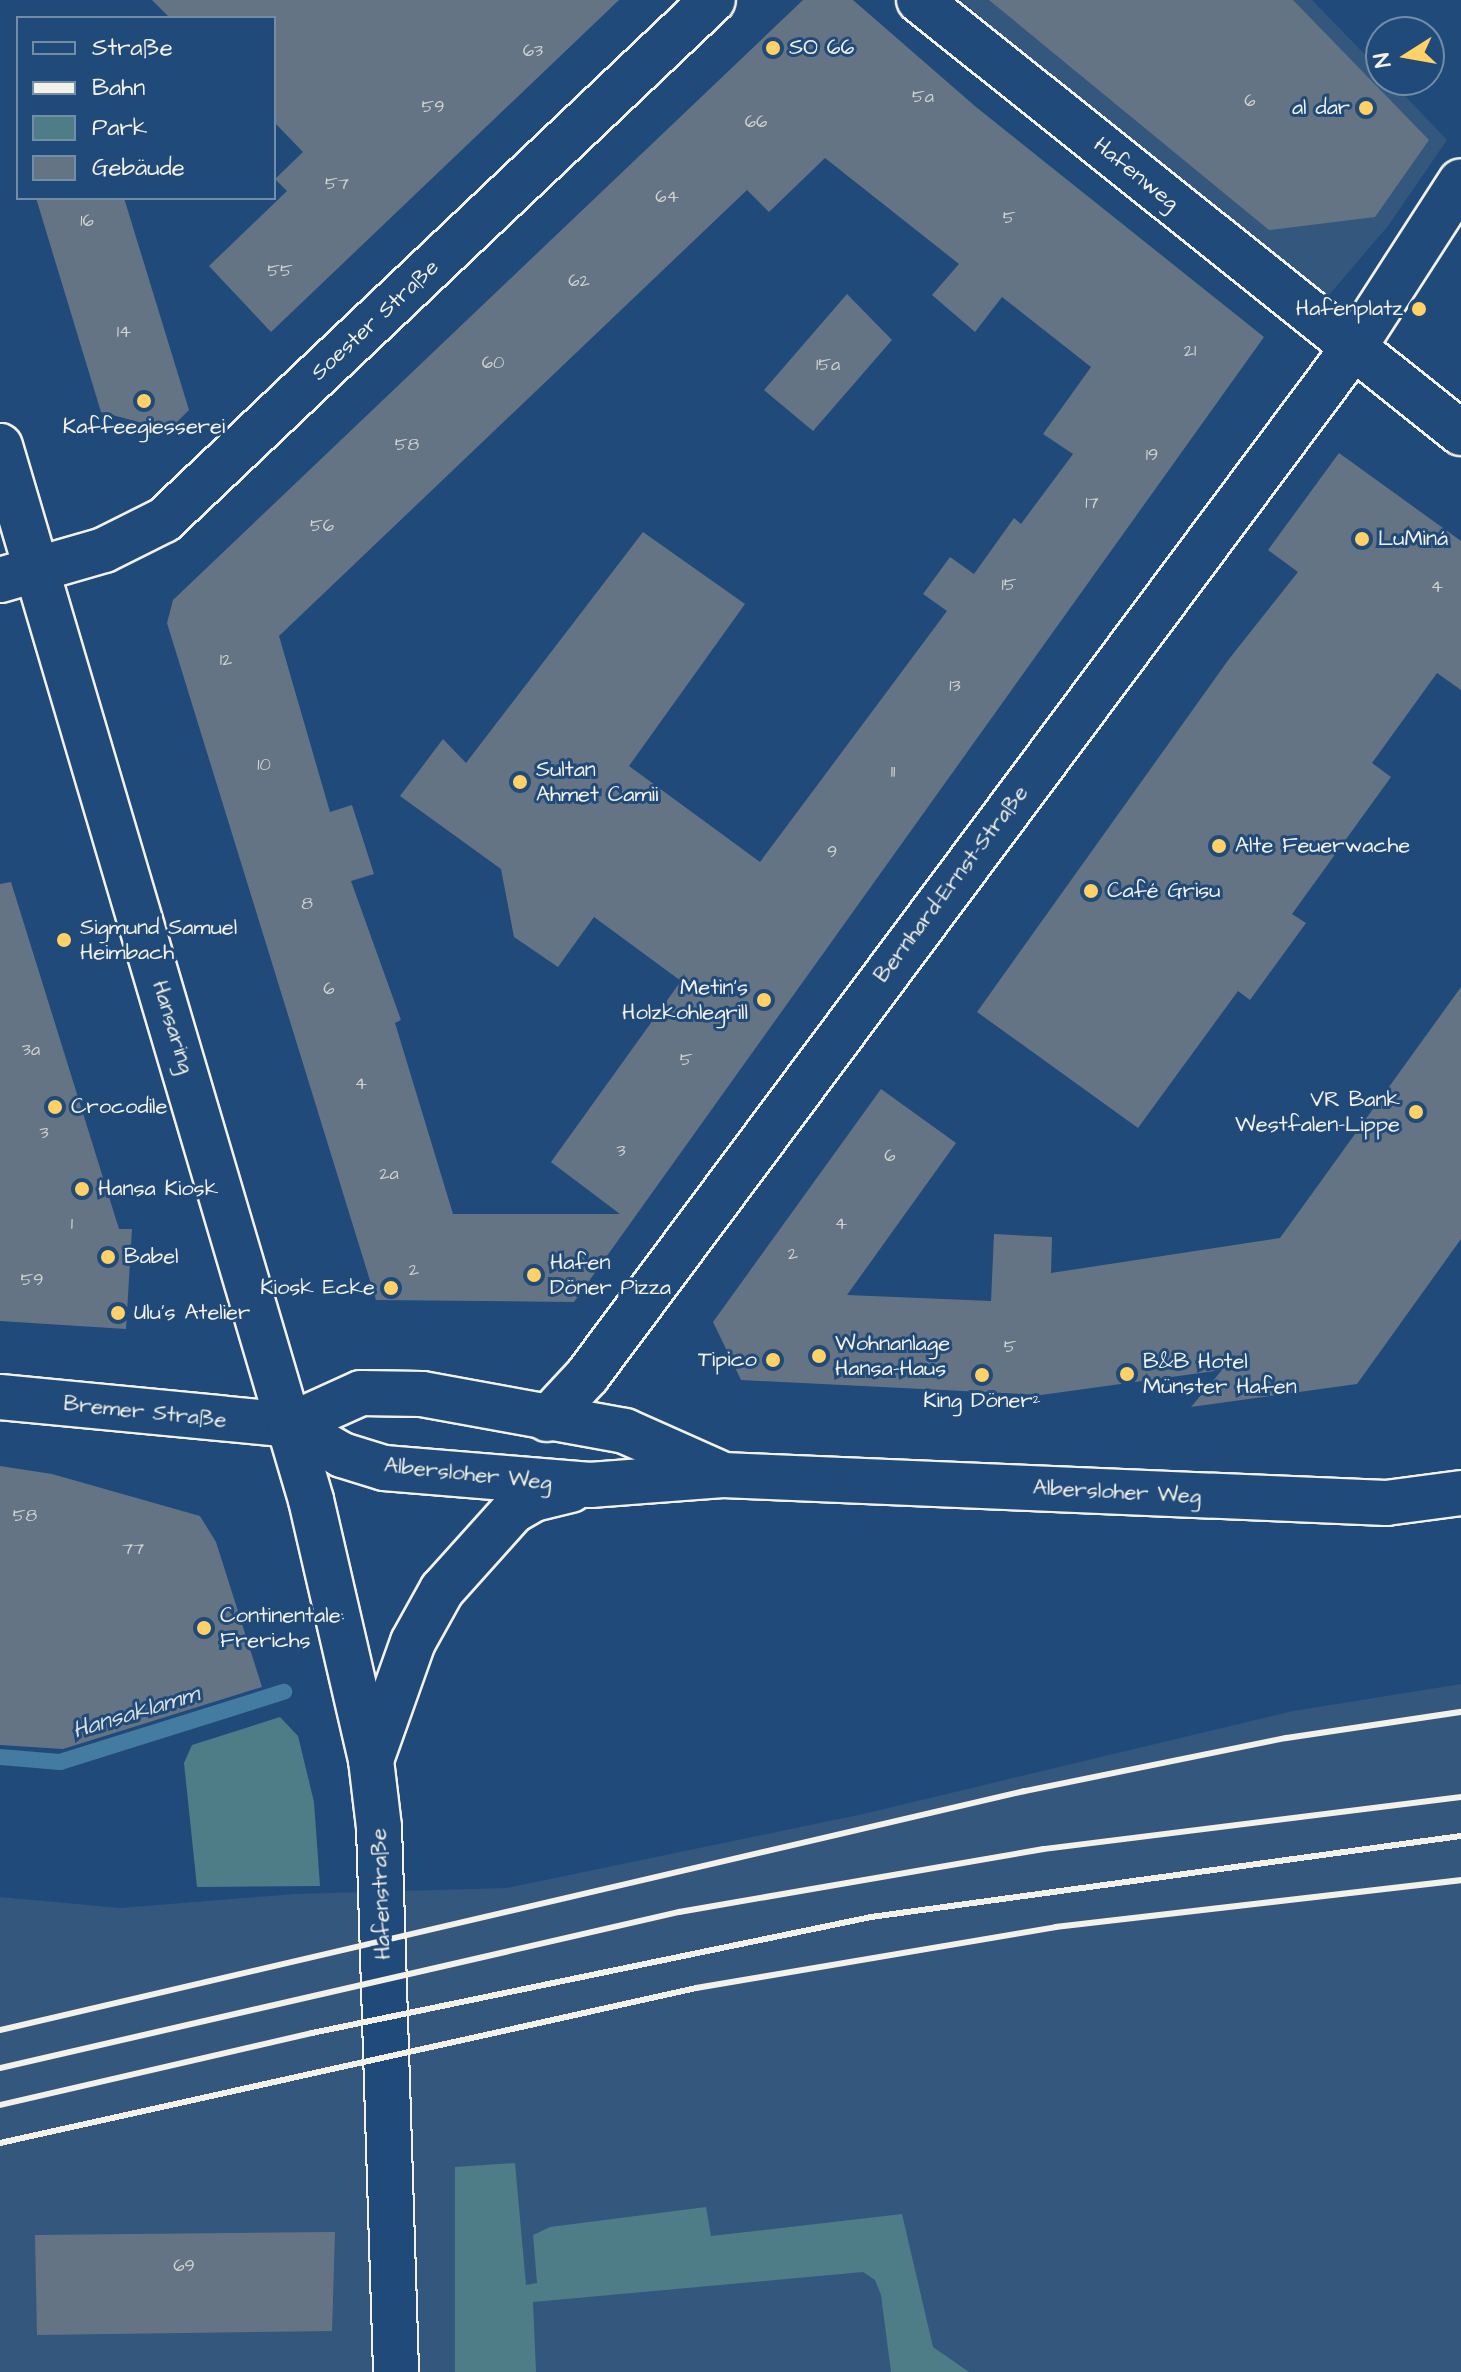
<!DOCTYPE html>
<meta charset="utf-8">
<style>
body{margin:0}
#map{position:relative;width:1461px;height:2372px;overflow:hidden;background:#1f4a7a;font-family:"Architects Daughter",sans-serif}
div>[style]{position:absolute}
.built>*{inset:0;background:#34577d}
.green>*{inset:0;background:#4e7d87}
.stream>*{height:16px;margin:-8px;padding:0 8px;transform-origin:8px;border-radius:8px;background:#447ba1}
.building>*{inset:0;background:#657485}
.roads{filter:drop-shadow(2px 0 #f4f1e8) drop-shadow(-2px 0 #f4f1e8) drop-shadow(0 2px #f4f1e8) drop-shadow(0 -2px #f4f1e8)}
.minor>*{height:44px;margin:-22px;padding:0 22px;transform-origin:22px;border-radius:22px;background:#1f4a7a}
.tertiary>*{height:44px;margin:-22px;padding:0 22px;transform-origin:22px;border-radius:22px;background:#1f4a7a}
.secondary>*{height:44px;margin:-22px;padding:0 22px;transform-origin:22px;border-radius:22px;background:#1f4a7a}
.rail>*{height:6px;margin:-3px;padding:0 3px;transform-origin:3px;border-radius:3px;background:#f4f1e8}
.dots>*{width:22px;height:22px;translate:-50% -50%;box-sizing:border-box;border:4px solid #1f4a7a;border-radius:50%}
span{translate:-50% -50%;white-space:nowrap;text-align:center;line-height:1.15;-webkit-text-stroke:6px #1f4a7a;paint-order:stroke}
.number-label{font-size:18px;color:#d0d2cf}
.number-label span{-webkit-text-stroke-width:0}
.poi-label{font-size:22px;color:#f4f1e8}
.left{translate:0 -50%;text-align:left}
.right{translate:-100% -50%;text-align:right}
.street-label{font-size:22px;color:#f4f1e8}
.water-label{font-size:24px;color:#dadfdd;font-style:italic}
.legend{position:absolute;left:16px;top:16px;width:260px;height:184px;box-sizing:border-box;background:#1f4a7a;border:2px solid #748da6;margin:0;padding:10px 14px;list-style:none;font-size:24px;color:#f4f1e8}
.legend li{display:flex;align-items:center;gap:16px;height:40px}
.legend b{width:40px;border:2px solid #748da6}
.north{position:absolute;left:1365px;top:16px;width:80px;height:80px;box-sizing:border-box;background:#1f4a7a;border:2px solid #748da6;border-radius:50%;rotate:259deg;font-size:22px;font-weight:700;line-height:32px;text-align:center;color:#f4f1e8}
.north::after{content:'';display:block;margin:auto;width:28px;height:36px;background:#ffd166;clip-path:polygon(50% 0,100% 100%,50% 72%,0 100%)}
</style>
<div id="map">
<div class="built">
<div style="clip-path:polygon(960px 0,1312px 0,1381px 71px,1381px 80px,1390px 80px,1447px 140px,1388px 226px,1323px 302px)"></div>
<div style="clip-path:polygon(1461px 1684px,1461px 2372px,0 2372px,0 1897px,120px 1908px,294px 1894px,507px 1888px,863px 1814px,1293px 1711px)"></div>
</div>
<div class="green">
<div style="clip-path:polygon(280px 1717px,298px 1736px,314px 1802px,320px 1886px,197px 1887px,184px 1763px,192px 1745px)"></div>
<div style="clip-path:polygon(515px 2163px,526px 2285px,537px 2283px,533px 2235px,550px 2227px,706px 2207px,711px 2236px,902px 2214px,933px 2347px,969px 2372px,891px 2372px,881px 2295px,875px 2280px,863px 2272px,533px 2302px,536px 2372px,455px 2372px,455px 2167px)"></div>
</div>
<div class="stream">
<div style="left:0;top:1757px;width:60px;rotate:4.8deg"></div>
<div style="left:60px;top:1762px;width:235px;rotate:-17.4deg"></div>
</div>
<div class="building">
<div style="clip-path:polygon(152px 0,619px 0,271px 332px,209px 266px,287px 191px,275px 179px,303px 152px,274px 122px,274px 18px,170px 18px)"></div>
<div style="clip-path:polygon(evenodd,803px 0,853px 0,976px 107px,1264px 337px,574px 1302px,376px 1300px,167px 623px,173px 600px,803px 0,825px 158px,959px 264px,932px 295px,975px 332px,1002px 297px,1091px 367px,1043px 434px,1073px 454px,1021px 524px,1014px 518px,974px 574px,950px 557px,923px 594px,947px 611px,760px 862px,629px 766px,745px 604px,643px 532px,466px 763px,443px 739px,400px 796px,501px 869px,514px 937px,558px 967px,594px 917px,681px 981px,551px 1162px,620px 1214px,453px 1214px,395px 1023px,401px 1020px,351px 881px,374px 874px,352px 805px,330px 812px,279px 636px,747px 190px,769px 212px,825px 158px)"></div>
<div style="clip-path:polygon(989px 0,1293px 0,1429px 140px,1375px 217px,1269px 230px)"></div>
<div style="clip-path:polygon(36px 198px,124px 198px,189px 410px,169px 430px,101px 412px)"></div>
<div style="clip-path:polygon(847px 294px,892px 340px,813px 431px,764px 390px)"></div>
<div style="clip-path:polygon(1339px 453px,1461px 541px,1461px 690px,1437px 673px,1372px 763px,1391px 777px,1292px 914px,1306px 923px,1250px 1000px,1238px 991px,1138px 1128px,977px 1012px,1229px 659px,1298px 572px,1268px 550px)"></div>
<div style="clip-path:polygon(11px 882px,119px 1229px,132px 1229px,126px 1329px,0 1321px,0 884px)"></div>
<div style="clip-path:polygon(1461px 987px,1461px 1239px,1357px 1384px,1191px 1407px,1222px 1370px,1041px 1395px,741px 1380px,713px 1322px,881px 1089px,956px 1143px,847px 1295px,991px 1301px,994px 1234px,1052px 1237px,1051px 1273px,1280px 1238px)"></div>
<div style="clip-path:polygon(0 1466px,52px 1474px,200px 1516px,216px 1542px,262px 1687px,63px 1749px,0 1745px)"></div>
<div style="clip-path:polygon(335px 2232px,332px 2331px,37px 2335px,35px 2235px)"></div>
</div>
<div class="roads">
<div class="minor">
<div style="left:919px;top:0;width:694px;rotate:38.62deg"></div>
<div style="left:0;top:580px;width:108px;rotate:-16.1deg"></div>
<div style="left:104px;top:550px;width:67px;rotate:-26.6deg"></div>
<div style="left:164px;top:520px;width:756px;rotate:-43.45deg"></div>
<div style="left:547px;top:1419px;width:59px;rotate:-47.1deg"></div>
<div style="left:587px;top:1376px;width:1283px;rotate:-53.3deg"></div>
<div style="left:1354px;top:347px;width:197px;rotate:-57.2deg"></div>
</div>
<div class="tertiary">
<div style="left:0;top:1397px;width:291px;rotate:5.5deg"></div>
</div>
<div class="secondary">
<div style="left:0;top:446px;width:1099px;rotate:73.56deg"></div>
<div style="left:311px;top:1500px;width:267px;rotate:77deg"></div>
<div style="left:371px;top:1760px;width:67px;rotate:83.2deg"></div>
<div style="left:379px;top:1827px;width:545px;rotate:88.21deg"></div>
<div style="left:290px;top:1425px;width:60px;rotate:30deg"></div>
<div style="left:342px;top:1455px;width:44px;rotate:17.2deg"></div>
<div style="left:384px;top:1468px;width:207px;rotate:4.7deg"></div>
<div style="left:590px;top:1485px;width:133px;rotate:-4.3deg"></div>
<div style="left:723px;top:1475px;width:664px;rotate:2.42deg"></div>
<div style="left:1386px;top:1503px;width:76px;rotate:-7.6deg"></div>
<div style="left:290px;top:1425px;width:78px;rotate:-24.3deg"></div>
<div style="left:361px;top:1393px;width:61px;rotate:0.9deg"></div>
<div style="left:422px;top:1394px;width:206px;rotate:10.3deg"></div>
<div style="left:625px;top:1431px;width:101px;rotate:24deg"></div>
<div style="left:371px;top:1760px;width:125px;rotate:-70.4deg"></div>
<div style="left:413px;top:1642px;width:60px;rotate:-60.9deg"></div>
<div style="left:442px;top:1590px;width:106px;rotate:-48.1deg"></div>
<div style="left:513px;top:1511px;width:24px;rotate:-30deg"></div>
<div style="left:534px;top:1499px;width:38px;rotate:-14deg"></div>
</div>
</div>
<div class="rail">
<div style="left:0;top:2030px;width:1052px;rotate:-13.13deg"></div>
<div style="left:1025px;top:1791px;width:266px;rotate:-11.5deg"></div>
<div style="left:1286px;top:1738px;width:177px;rotate:-8.5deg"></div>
<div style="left:0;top:2068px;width:697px;rotate:-12.94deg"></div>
<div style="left:679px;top:1912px;width:370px;rotate:-9.8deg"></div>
<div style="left:1044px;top:1849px;width:420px;rotate:-7.1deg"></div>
<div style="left:0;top:2105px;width:320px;rotate:-13deg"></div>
<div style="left:312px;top:2033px;width:571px;rotate:-11.72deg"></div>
<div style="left:871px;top:1917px;width:596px;rotate:-7.82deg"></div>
<div style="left:0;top:2143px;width:713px;rotate:-12.55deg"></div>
<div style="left:696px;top:1988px;width:365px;rotate:-9.6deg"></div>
<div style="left:1056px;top:1927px;width:408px;rotate:-6.6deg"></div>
</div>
<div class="dots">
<div style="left:773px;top:48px;background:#ffd166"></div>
<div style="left:1366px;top:108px;background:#ffd166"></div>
<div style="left:1419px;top:309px;background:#ffd166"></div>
<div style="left:144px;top:401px;background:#ffd166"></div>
<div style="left:1362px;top:539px;background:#ffd166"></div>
<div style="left:520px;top:782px;background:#ffd166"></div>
<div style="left:1219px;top:846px;background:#ffd166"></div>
<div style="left:1091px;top:891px;background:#ffd166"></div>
<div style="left:64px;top:940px;background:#ffd166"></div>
<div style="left:764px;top:1000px;background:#ffd166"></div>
<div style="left:55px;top:1107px;background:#ffd166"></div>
<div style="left:1416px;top:1112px;background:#ffd166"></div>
<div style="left:82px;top:1189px;background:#ffd166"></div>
<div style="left:108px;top:1257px;background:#ffd166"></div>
<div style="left:534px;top:1275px;background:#ffd166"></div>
<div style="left:391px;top:1288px;background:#ffd166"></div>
<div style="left:118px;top:1313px;background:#ffd166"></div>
<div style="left:819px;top:1356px;background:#ffd166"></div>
<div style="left:773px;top:1360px;background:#ffd166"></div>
<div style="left:1127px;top:1374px;background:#ffd166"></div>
<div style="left:982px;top:1375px;background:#ffd166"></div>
<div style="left:204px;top:1628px;background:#ffd166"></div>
</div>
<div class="number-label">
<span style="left:533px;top:51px">63</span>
<span style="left:923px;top:97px">5a</span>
<span style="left:1250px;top:101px">6</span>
<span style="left:433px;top:107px">59</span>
<span style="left:756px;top:122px">66</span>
<span style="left:337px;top:184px">57</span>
<span style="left:667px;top:197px">64</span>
<span style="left:1009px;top:218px">5</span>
<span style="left:87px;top:221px">16</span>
<span style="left:280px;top:271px">55</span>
<span style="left:579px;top:281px">62</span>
<span style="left:124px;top:332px">14</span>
<span style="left:1190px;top:351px">21</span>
<span style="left:493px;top:363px">60</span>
<span style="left:828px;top:365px">15a</span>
<span style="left:407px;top:445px">58</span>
<span style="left:1152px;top:455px">19</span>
<span style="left:1092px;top:503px">17</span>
<span style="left:322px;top:526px">56</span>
<span style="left:1009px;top:585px">15</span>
<span style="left:1437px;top:587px">4</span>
<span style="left:226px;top:660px">12</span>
<span style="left:955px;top:686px">13</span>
<span style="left:264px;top:765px">10</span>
<span style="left:893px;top:772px">11</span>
<span style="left:832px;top:852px">9</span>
<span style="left:307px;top:904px">8</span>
<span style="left:329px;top:989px">6</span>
<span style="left:31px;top:1050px">3a</span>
<span style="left:686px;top:1060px">5</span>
<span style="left:361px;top:1084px">4</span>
<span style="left:44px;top:1133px">3</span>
<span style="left:621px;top:1151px">3</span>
<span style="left:890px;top:1156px">6</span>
<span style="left:389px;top:1174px">2a</span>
<span style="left:72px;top:1224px">1</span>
<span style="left:841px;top:1224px">4</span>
<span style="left:793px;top:1254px">2</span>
<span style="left:414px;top:1270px">2</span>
<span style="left:32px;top:1280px">59</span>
<span style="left:1010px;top:1347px">5</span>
<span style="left:25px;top:1516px">58</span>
<span style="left:133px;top:1549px">77</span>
<span style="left:184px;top:2266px">69</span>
</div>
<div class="poi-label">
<span class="left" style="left:789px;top:48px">SO 66</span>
<span class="right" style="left:1350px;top:108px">al dar</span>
<span class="right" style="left:1403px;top:309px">Hafenplatz</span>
<span style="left:144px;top:427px">Kaffeegiesserei</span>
<span class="left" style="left:1378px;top:539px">LuMiná</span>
<span class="left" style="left:536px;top:782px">Sultan<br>Ahmet Camii</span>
<span class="left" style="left:1235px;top:846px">Alte Feuerwache</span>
<span class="left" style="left:1107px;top:891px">Café Grisu</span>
<span class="left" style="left:80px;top:940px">Sigmund Samuel<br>Heimbach</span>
<span class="right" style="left:748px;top:1000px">Metin's<br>Holzkohlegrill</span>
<span class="right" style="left:1400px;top:1112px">VR Bank<br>Westfalen-Lippe</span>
<span class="left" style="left:71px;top:1107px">Crocodile</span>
<span class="left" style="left:98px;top:1189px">Hansa Kiosk</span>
<span class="left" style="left:124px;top:1257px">Babel</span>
<span class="left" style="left:550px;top:1275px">Hafen<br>Döner Pizza</span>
<span class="right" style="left:375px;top:1288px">Kiosk Ecke</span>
<span class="left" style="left:134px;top:1313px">Ulu's Atelier</span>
<span class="left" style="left:835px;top:1356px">Wohnanlage<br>Hansa-Haus</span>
<span class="right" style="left:757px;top:1360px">Tipico</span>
<span class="left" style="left:1143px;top:1374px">B&amp;B Hotel<br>Münster Hafen</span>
<span style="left:982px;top:1401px">King Döner²</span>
<span class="left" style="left:220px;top:1628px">Continentale:<br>Frerichs</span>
</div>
<div class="street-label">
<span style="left:1136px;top:174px;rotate:39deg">Hafenweg</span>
<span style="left:375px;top:320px;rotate:-43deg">Soester Straße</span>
<span style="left:951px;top:884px;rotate:-53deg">Bernhard-Ernst-Straße</span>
<span style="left:173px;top:1027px;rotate:73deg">Hansaring</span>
<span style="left:145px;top:1412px;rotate:6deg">Bremer Straße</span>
<span style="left:468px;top:1474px;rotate:6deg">Albersloher Weg</span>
<span style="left:1117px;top:1492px;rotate:3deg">Albersloher Weg</span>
<span style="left:381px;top:1894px;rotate:-92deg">Hafenstraße</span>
</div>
<div class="water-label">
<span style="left:136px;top:1713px;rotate:-17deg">Hansaklamm</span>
</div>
<ul class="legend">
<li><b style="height:10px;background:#1f4a7a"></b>Straße</li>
<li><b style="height:10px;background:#f4f1e8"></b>Bahn</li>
<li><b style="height:22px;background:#4e7d87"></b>Park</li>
<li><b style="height:22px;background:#657485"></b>Gebäude</li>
</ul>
<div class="north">N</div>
</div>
